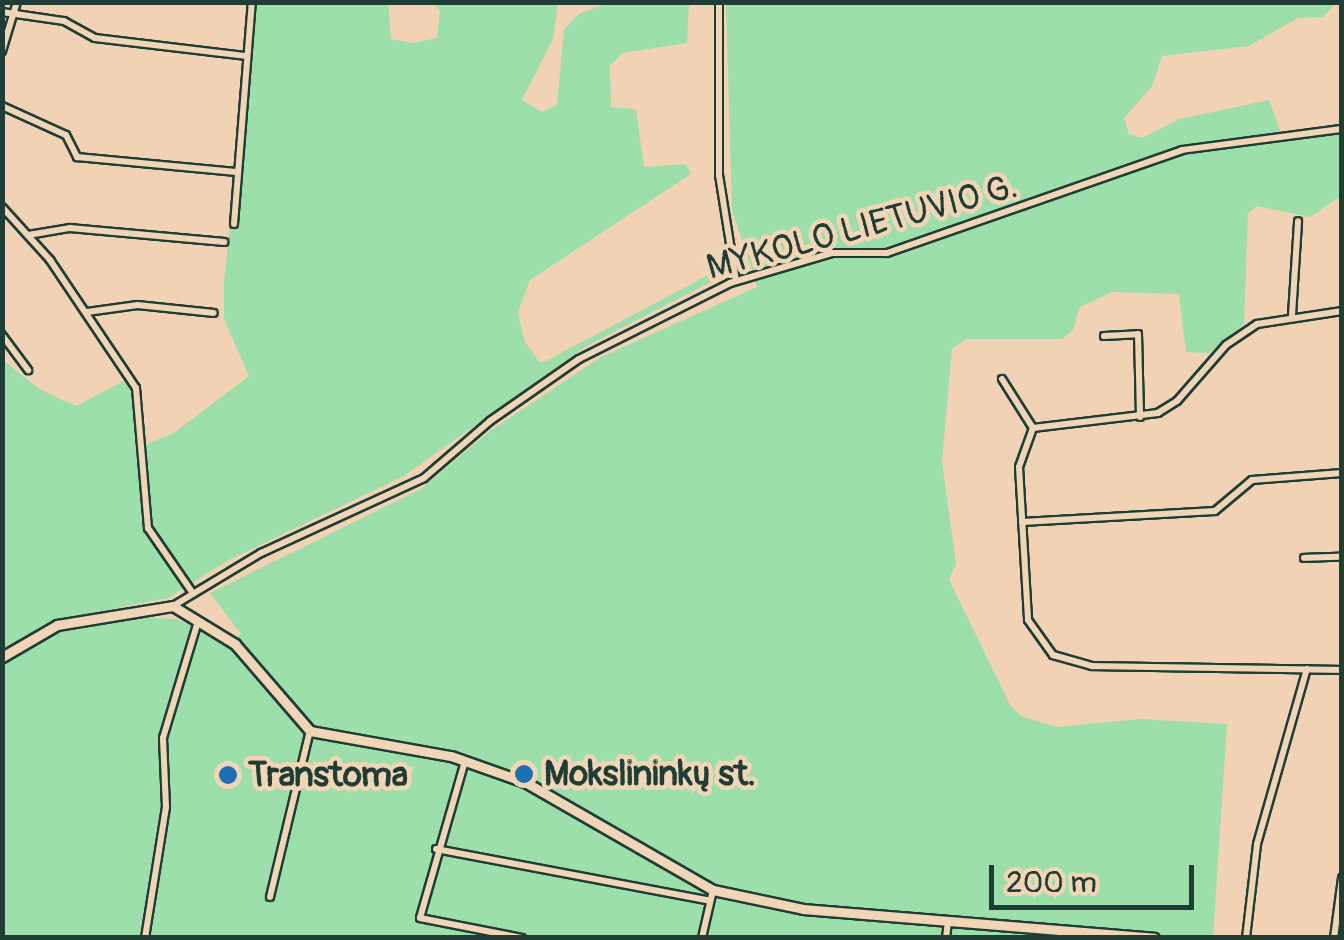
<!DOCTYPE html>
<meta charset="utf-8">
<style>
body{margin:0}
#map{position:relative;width:1344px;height:940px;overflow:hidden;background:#f2d2b5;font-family:Pangolin,sans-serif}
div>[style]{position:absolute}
.green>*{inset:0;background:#9ddfaa}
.roads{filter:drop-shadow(2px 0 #1f3d34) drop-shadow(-2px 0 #1f3d34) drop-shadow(0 2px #1f3d34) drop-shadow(0 -2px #1f3d34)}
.minor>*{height:6px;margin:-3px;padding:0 3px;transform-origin:3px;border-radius:3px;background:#f0d5b7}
.tertiary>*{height:9px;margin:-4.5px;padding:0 4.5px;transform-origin:4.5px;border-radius:4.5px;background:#f0d5b7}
.dots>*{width:28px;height:28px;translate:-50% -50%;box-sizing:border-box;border:5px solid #f0d5b7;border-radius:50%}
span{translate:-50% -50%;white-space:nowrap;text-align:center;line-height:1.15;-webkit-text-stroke:9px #f0d5b7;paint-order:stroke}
.street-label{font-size:35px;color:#1f3d34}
.poi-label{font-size:35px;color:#1f3d34;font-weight:700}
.left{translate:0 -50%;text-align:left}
.frame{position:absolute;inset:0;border:5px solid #1f3d34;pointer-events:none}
.scale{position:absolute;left:989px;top:865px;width:205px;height:45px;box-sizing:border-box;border:5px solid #1f3d34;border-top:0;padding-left:12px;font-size:30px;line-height:35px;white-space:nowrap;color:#1f3d34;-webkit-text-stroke:8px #f0d5b7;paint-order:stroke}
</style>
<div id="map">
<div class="green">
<div style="clip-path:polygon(255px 3px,388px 3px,391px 39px,413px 43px,437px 38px,440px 11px,434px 3px,558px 3px,553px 39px,522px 100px,542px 112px,557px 105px,564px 29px,579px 14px,608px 3px,689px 4px,687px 43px,622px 53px,610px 66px,611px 107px,636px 109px,644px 167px,686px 164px,691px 174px,530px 280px,518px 312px,524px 340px,539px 362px,546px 361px,729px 264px,730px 272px,585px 347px,404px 476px,227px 561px,168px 598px,51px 621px,3px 651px,3px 360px,41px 390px,76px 406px,124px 381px,135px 396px,139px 441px,147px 444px,174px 433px,249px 376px,224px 319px,224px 281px)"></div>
<div style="clip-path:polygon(726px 3px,1336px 3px,1323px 17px,1298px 18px,1249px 46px,1162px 56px,1152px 86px,1124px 118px,1129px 134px,1142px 138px,1180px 119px,1269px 100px,1282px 136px,1341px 132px,1341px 196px,1310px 217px,1257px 206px,1248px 213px,1244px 324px,1209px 353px,1186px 352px,1179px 294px,1112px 292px,1080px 307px,1073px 330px,1062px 339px,966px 339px,952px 349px,942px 461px,956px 564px,949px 579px,1010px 705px,1021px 716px,1056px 727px,1140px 719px,1227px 724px,1213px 937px,2px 937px,2px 664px,13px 653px,56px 628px,136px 617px,176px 619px,228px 642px,241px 634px,210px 593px,421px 489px,490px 431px,601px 357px,757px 287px,732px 210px)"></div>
</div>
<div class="roads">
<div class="minor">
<div style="left:719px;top:2px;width:173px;rotate:90deg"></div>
<div style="left:719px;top:175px;width:107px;rotate:80.9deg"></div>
<div style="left:2px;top:12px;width:63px;rotate:8.3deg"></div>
<div style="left:64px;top:21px;width:35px;rotate:29deg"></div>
<div style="left:95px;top:38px;width:153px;rotate:6.8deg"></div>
<div style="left:2px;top:51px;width:51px;rotate:-73deg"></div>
<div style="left:2px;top:106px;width:70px;rotate:24.4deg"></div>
<div style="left:66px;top:135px;width:25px;rotate:63deg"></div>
<div style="left:77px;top:157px;width:160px;rotate:5.4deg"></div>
<div style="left:2px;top:207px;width:72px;rotate:47.8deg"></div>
<div style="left:50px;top:260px;width:154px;rotate:56.1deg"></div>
<div style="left:136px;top:388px;width:141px;rotate:85.1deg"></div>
<div style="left:148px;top:528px;width:78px;rotate:55.5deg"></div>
<div style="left:234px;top:224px;width:223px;rotate:-85.4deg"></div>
<div style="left:28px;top:235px;width:43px;rotate:-9.5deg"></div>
<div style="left:70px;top:228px;width:155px;rotate:5.2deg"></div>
<div style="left:1342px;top:311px;width:86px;rotate:171.3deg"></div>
<div style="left:1257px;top:324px;width:37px;rotate:146deg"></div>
<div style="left:1226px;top:345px;width:74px;rotate:131.2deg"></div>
<div style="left:1177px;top:401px;width:22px;rotate:148deg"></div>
<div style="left:1158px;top:413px;width:126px;rotate:173.2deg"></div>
<div style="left:1033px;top:428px;width:41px;rotate:109.7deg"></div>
<div style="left:1019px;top:467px;width:153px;rotate:86.6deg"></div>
<div style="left:1028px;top:620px;width:43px;rotate:54.5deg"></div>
<div style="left:1053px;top:655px;width:41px;rotate:15.8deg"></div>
<div style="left:1092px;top:666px;width:250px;rotate:0.9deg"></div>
<div style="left:87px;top:312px;width:51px;rotate:-7.8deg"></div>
<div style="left:138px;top:305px;width:76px;rotate:6deg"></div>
<div style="left:1292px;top:315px;width:94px;rotate:-86.3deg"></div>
<div style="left:2px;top:335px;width:44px;rotate:53.4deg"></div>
<div style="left:1104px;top:336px;width:34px;rotate:-3deg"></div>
<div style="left:1138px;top:334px;width:83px;rotate:88.6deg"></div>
<div style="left:1002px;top:379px;width:58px;rotate:57.7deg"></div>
<div style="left:1022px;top:522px;width:193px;rotate:-3.3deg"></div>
<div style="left:1215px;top:511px;width:48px;rotate:-40deg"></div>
<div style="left:1252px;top:480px;width:90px;rotate:-4.4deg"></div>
<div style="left:1304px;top:558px;width:38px;rotate:-2deg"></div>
<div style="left:173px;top:606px;width:103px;rotate:-31.1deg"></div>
<div style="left:261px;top:553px;width:179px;rotate:-24.7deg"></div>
<div style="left:424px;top:478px;width:87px;rotate:-40.8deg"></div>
<div style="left:490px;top:421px;width:108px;rotate:-34.9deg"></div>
<div style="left:579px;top:359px;width:169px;rotate:-26.7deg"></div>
<div style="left:730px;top:283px;width:106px;rotate:-16.4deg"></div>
<div style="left:832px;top:253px;width:55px"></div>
<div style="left:887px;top:253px;width:312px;rotate:-19.2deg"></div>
<div style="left:1182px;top:150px;width:161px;rotate:-7.5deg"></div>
<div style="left:465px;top:761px;width:163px;rotate:106deg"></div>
<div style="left:420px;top:918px;width:104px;rotate:11.1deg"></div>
<div style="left:436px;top:849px;width:279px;rotate:10.7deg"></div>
<div style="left:270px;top:897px;width:171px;rotate:-76.5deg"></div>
<div style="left:145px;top:938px;width:133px;rotate:-80.9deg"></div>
<div style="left:166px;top:807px;width:69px;rotate:-92.5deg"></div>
<div style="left:163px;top:738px;width:122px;rotate:-73.3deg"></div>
<div style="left:702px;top:938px;width:49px;rotate:-77.1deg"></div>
<div style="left:946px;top:938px;width:17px;rotate:-83deg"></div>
<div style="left:1246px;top:938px;width:95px;rotate:-83.3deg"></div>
<div style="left:1257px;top:844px;width:182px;rotate:-74.1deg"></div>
<div style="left:1334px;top:938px;width:61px;rotate:-82.4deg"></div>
</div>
<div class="tertiary">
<div style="left:2px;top:657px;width:64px;rotate:-30.2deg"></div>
<div style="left:57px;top:625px;width:118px;rotate:-9.3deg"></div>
<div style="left:173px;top:606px;width:73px;rotate:31.5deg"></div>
<div style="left:235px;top:644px;width:115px;rotate:49.2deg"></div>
<div style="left:310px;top:731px;width:143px;rotate:10.1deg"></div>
<div style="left:451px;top:756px;width:78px;rotate:19.4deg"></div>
<div style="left:525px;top:782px;width:217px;rotate:29.9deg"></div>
<div style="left:713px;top:890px;width:92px;rotate:11.9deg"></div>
<div style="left:803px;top:909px;width:352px;rotate:4.7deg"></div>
</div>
</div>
<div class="dots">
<div style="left:524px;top:774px;background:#1f6fb2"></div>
<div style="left:228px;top:775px;background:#1f6fb2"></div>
</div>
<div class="street-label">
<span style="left:862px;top:227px;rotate:-15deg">MYKOLO LIETUVIO G.</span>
</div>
<div class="poi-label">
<span class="left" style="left:544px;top:774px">Mokslininkų st.</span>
<span class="left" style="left:248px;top:775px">Transtoma</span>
</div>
<div class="frame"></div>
<div class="scale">200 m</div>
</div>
